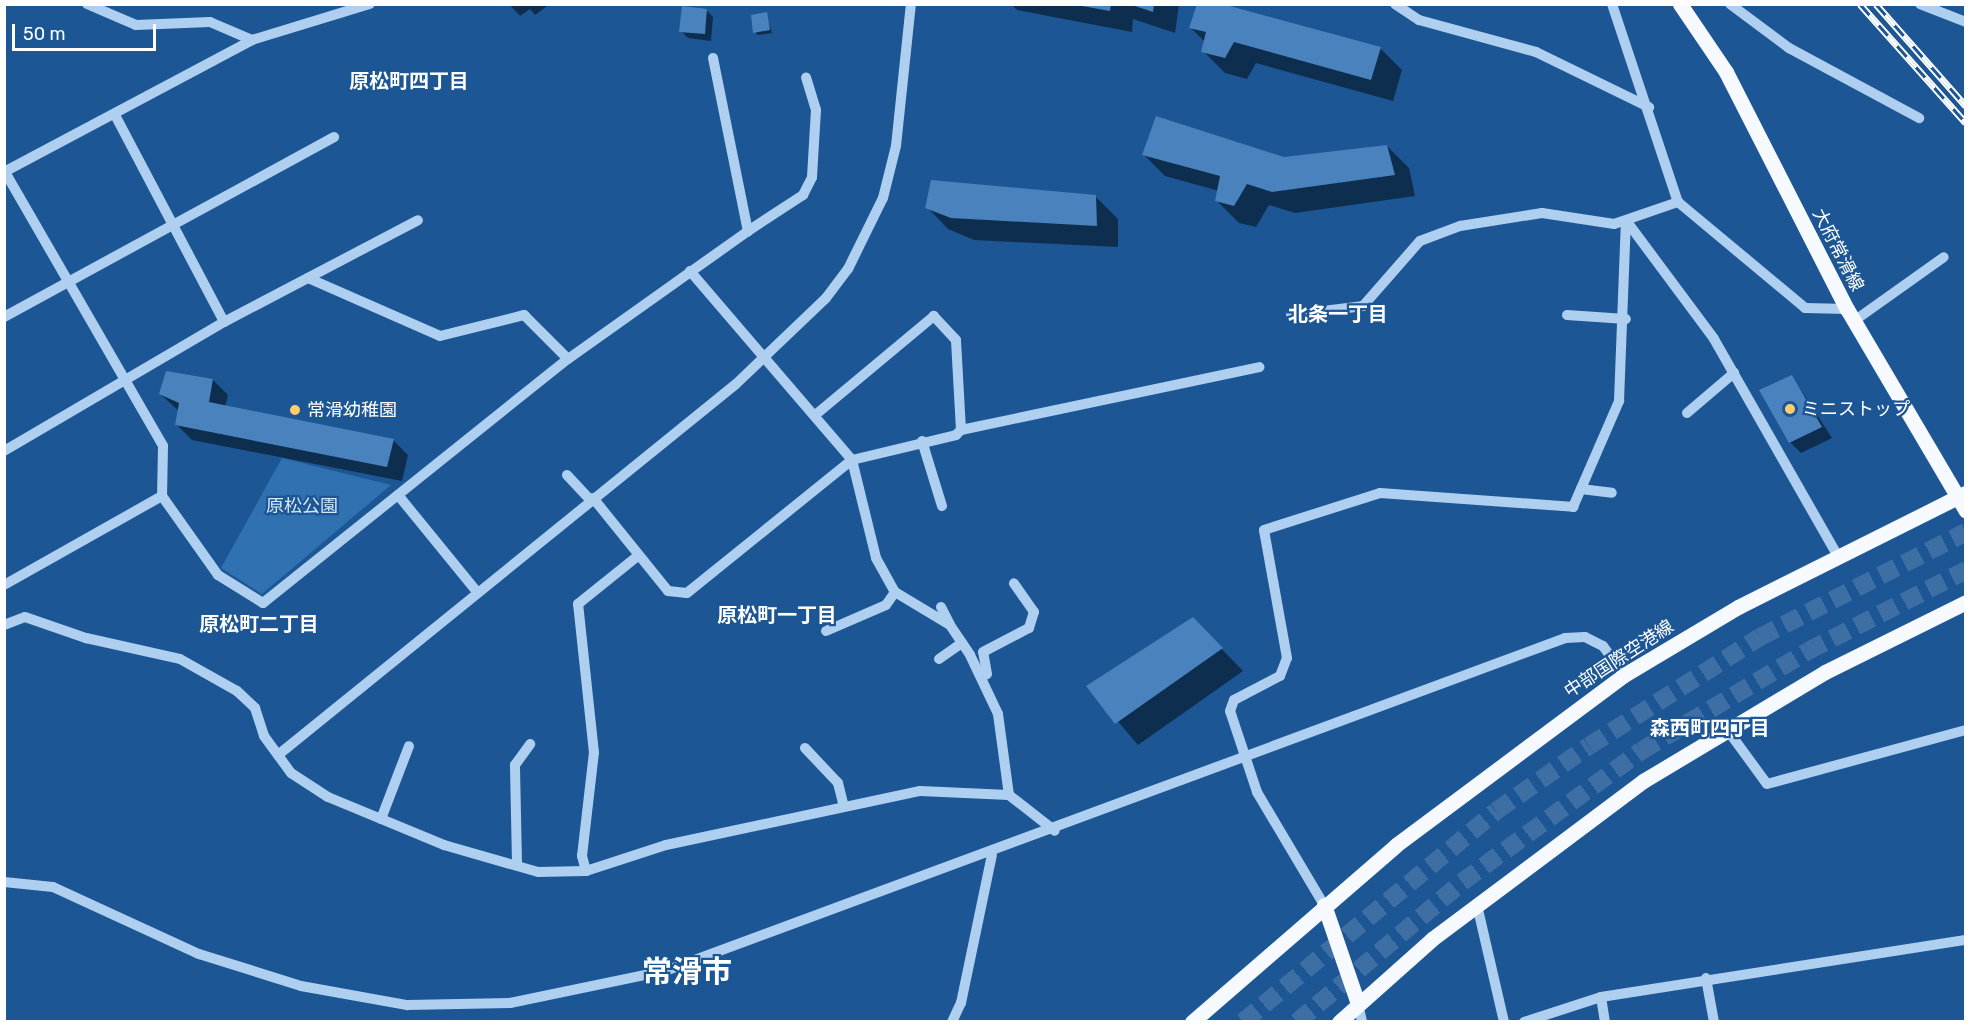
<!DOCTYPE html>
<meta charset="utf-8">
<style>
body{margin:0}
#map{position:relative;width:1970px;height:1026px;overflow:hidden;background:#1c5694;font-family:Rubik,"Noto Sans JP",sans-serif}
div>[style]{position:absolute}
.green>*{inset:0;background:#3071b2}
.shadow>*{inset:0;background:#0007}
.building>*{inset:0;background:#4982bd}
.highway-tunnel>*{height:18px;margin-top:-9px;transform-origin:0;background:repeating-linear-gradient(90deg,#3e6fa4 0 18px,transparent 0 27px)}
.minor>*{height:10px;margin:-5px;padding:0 5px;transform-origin:5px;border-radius:5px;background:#aecfef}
.major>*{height:15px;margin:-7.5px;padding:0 7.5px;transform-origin:7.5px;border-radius:7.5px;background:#f6faff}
.rail>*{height:7px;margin-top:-3.5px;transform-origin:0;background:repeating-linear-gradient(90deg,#1c5694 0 14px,#fff 0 28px);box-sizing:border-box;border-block:2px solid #fff}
.dots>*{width:16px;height:16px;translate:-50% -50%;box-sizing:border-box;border:3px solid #1c5694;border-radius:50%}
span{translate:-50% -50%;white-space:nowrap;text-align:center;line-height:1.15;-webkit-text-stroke:4.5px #1c5694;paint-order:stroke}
.street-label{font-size:18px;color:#fff}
.poi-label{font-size:18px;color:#fff}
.left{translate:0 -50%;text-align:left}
.park-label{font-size:18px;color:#d4e8fb}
.neighbourhood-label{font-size:20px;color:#fff;font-weight:700}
.town-label{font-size:30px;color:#fff;font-weight:700}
.frame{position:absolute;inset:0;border:6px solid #fff;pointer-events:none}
.scale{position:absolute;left:12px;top:24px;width:144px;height:27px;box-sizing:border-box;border:3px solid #fff;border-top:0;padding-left:8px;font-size:18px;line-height:21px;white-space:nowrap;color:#fff;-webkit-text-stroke:4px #1c5694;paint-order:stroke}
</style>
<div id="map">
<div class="green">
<div style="clip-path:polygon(282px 458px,391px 485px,262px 594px,221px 568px)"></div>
</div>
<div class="shadow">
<div style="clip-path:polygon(509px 4px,550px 4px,535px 15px,530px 9px,520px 16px)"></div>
<div style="clip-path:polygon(1011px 4px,1179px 4px,1175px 33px,1133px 19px,1132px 32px,1017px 10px)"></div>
<div style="clip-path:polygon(706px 10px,713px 17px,711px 41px,688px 38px,681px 31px)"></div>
<div style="clip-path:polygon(766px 14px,772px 33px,758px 35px,755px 32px)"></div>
<div style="clip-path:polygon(1191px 28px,1380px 48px,1402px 70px,1393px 101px,1256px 63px,1247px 79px,1225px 73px,1203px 51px,1205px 42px)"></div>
<div style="clip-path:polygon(1387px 146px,1409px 168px,1415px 196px,1295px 213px,1269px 205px,1256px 227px,1239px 223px,1217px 201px,1219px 191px,1165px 176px,1144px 155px,1284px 159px)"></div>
<div style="clip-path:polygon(1096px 197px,1118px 219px,1118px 247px,974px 240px,948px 229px,927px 207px)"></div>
<div style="clip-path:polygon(1792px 376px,1832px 438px,1801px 453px,1790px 442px)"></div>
<div style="clip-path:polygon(213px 380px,228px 395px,225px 407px,393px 440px,408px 455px,402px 481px,192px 440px,177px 425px,179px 411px,160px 394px)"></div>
<div style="clip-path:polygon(1214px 641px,1243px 671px,1138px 745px,1088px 686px)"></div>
</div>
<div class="building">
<div style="clip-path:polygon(1082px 4px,1111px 4px,1110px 11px,1082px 6px)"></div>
<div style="clip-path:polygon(1154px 4px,1153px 12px,1132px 5px,1132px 4px)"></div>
<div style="clip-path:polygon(1197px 4px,1222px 4px,1381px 47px,1371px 80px,1234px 42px,1225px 58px,1201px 52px,1206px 32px,1189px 28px)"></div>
<div style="clip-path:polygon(682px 6px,707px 9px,705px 34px,679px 32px)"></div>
<div style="clip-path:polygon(767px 12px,770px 30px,753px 33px,751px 15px)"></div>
<div style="clip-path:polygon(1156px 116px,1284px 157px,1387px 145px,1395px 175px,1272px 192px,1247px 184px,1234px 206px,1215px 201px,1220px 176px,1142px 155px)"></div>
<div style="clip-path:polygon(931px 180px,1096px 195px,1097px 226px,951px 218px,925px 208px)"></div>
<div style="clip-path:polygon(166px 371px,213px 379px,209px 402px,394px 439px,387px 467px,175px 425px,179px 403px,159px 394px)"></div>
<div style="clip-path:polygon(1792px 375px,1822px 427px,1789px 443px,1759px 390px)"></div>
<div style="clip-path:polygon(1193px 617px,1223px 648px,1115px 724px,1086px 686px)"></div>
</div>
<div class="highway-tunnel">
<div style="left:1243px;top:1022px;width:329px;rotate:-39.8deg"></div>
<div style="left:1496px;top:811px;width:113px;rotate:-35deg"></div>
<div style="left:1589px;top:746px;width:203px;rotate:-32.5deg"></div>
<div style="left:1760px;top:637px;width:231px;rotate:-27deg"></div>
<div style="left:1297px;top:1022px;width:216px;rotate:-40.3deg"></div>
<div style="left:1462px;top:882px;width:222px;rotate:-36.2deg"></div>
<div style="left:1641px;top:751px;width:195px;rotate:-30.9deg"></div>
<div style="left:1808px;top:651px;width:178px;rotate:-27.1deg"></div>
</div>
<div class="minor">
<div style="left:87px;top:4px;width:53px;rotate:23.2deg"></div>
<div style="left:136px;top:25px;width:74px;rotate:-2.3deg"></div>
<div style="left:210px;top:22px;width:46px;rotate:23.2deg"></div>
<div style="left:1395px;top:4px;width:29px;rotate:34deg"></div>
<div style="left:1419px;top:20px;width:121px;rotate:15.3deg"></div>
<div style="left:1536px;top:52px;width:126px;rotate:26deg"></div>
<div style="left:1612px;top:4px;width:209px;rotate:71.6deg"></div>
<div style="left:1678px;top:202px;width:165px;rotate:39.8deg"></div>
<div style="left:1805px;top:308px;width:42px;rotate:1.4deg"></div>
<div style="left:1730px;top:4px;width:74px;rotate:36.7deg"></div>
<div style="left:1789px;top:48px;width:148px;rotate:28.3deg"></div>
<div style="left:1920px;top:4px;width:49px;rotate:21.4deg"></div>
<div style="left:713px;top:58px;width:177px;rotate:78.6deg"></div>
<div style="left:748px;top:231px;width:66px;rotate:-33.2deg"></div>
<div style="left:803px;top:195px;width:20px;rotate:-63deg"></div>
<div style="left:812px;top:177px;width:67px;rotate:-86.6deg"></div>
<div style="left:816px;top:110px;width:34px;rotate:-107deg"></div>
<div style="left:115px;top:115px;width:234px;rotate:62.2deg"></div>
<div style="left:4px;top:172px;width:281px;rotate:-28deg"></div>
<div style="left:252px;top:40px;width:123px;rotate:-17deg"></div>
<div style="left:5px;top:172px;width:316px;rotate:60deg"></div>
<div style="left:163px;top:446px;width:50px;rotate:91.1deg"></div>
<div style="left:162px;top:496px;width:97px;rotate:54.7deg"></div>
<div style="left:218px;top:575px;width:53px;rotate:31.9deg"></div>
<div style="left:263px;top:603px;width:391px;rotate:-38.7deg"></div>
<div style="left:568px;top:359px;width:221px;rotate:-35.4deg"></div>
<div style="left:1628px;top:223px;width:144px;rotate:53.4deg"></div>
<div style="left:1714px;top:339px;width:249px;rotate:60.3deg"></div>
<div style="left:690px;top:271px;width:249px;rotate:49.4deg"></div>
<div style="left:852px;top:460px;width:101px;rotate:76.2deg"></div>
<div style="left:876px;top:558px;width:39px;rotate:61deg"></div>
<div style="left:895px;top:592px;width:64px;rotate:31deg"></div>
<div style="left:950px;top:625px;width:36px;rotate:56deg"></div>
<div style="left:970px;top:655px;width:65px;rotate:64.6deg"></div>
<div style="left:998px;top:714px;width:82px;rotate:82.3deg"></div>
<div style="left:308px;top:278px;width:144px;rotate:23.7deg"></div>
<div style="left:440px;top:336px;width:87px;rotate:-14deg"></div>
<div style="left:524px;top:315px;width:62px;rotate:45deg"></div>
<div style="left:1291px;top:315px;width:73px;rotate:-7.1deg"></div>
<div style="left:1363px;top:306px;width:86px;rotate:-48.8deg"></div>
<div style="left:1420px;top:241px;width:43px;rotate:-20.6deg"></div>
<div style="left:1460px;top:226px;width:83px;rotate:-9deg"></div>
<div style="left:1542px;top:213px;width:73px;rotate:8.7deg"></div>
<div style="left:1614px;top:224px;width:68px;rotate:-19deg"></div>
<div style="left:1567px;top:315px;width:59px;rotate:3.9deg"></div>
<div style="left:4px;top:317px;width:376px;rotate:-28.6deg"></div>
<div style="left:1854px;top:321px;width:110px;rotate:-35.4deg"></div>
<div style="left:1687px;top:413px;width:62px;rotate:-40.4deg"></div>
<div style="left:961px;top:430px;width:305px;rotate:-11.9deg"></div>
<div style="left:922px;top:441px;width:68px;rotate:72.9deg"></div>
<div style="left:4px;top:451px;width:255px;rotate:-30.4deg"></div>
<div style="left:224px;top:322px;width:219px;rotate:-27.7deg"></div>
<div style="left:567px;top:475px;width:34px;rotate:47deg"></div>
<div style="left:1581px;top:489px;width:31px;rotate:7deg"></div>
<div style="left:398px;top:495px;width:125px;rotate:50.8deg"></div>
<div style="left:593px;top:498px;width:119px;rotate:51.1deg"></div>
<div style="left:668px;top:591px;width:19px;rotate:6deg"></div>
<div style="left:687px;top:593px;width:212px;rotate:-38.9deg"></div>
<div style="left:852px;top:460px;width:107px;rotate:-13.5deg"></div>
<div style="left:956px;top:435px;width:7px;rotate:-45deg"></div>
<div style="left:961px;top:430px;width:90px;rotate:-93.2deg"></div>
<div style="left:956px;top:340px;width:33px;rotate:-133deg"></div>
<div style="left:934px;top:316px;width:155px;rotate:140.2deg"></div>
<div style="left:4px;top:585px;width:181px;rotate:-29.4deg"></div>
<div style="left:941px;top:607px;width:20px;rotate:63deg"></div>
<div style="left:4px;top:625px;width:22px;rotate:-21deg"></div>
<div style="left:25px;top:617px;width:65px;rotate:19deg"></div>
<div style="left:86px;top:638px;width:96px;rotate:12.6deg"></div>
<div style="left:180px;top:659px;width:65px;rotate:29.3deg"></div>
<div style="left:237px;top:691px;width:25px;rotate:43deg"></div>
<div style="left:255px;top:708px;width:29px;rotate:72deg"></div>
<div style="left:264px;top:736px;width:46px;rotate:53.9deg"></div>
<div style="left:291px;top:773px;width:44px;rotate:33deg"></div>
<div style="left:328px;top:797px;width:126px;rotate:22.5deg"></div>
<div style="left:444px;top:845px;width:98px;rotate:16deg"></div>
<div style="left:538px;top:872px;width:48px;rotate:-1.2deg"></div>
<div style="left:586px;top:871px;width:84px;rotate:-18deg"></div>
<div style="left:666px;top:845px;width:260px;rotate:-12deg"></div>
<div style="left:920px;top:791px;width:89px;rotate:2.6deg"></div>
<div style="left:1009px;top:795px;width:58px;rotate:38deg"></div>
<div style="left:826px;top:631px;width:65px;rotate:-23.4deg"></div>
<div style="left:886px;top:605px;width:16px;rotate:-55deg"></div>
<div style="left:939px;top:659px;width:28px;rotate:-35deg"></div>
<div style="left:983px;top:676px;width:4px;rotate:-27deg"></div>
<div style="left:987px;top:674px;width:22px;rotate:-100deg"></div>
<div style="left:983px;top:652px;width:52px;rotate:-27.6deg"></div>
<div style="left:1029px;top:628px;width:17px;rotate:-73deg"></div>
<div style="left:1034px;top:612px;width:35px;rotate:-125deg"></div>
<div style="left:1726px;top:728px;width:69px;rotate:53.8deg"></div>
<div style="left:1767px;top:784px;width:206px;rotate:-15.2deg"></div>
<div style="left:805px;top:748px;width:48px;rotate:46.7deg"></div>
<div style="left:838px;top:783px;width:21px;rotate:76deg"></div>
<div style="left:278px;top:755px;width:589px;rotate:-39.01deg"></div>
<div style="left:736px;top:384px;width:124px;rotate:-43.7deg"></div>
<div style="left:826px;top:298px;width:36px;rotate:-53deg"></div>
<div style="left:848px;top:269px;width:79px;rotate:-63.8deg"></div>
<div style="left:883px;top:198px;width:54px;rotate:-76deg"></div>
<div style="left:896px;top:146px;width:143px;rotate:-84deg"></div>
<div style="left:381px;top:819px;width:78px;rotate:-69deg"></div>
<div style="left:517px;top:863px;width:98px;rotate:-91.2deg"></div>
<div style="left:515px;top:765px;width:26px;rotate:-54deg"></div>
<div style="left:586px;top:871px;width:16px;rotate:-105deg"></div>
<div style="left:582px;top:856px;width:104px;rotate:-83.4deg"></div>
<div style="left:594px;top:753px;width:150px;rotate:-96.1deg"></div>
<div style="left:578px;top:604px;width:78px;rotate:-38.8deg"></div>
<div style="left:4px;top:882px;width:49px;rotate:5.8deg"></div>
<div style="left:53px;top:887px;width:161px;rotate:24.7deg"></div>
<div style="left:199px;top:954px;width:107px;rotate:17.4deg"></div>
<div style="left:301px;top:986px;width:108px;rotate:10.2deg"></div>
<div style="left:407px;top:1005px;width:103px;rotate:-1.1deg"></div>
<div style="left:510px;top:1003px;width:158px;rotate:-11.7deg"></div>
<div style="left:665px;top:971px;width:960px;rotate:-20.3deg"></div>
<div style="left:1565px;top:638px;width:20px;rotate:-3deg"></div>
<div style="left:1585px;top:637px;width:20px;rotate:27deg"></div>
<div style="left:1603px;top:646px;width:36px;rotate:54deg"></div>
<div style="left:1324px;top:905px;width:131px;rotate:-120.7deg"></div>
<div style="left:1257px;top:792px;width:85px;rotate:-108.4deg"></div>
<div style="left:1230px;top:711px;width:12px;rotate:-70deg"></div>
<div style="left:1234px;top:700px;width:52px;rotate:-27.6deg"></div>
<div style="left:1280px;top:676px;width:19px;rotate:-69deg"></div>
<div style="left:1287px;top:658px;width:130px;rotate:-100.2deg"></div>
<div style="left:1264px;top:530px;width:122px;rotate:-17.7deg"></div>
<div style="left:1380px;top:493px;width:194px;rotate:4.1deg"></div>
<div style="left:1573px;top:507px;width:116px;rotate:-66.5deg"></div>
<div style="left:1619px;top:401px;width:180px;rotate:-87.8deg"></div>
<div style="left:1477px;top:905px;width:120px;rotate:77deg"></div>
<div style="left:1706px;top:978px;width:45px;rotate:79.7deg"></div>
<div style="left:1601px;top:997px;width:25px;rotate:81deg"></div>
<div style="left:1358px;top:1004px;width:18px;rotate:77deg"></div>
<div style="left:952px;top:1022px;width:21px;rotate:-65deg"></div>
<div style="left:961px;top:1003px;width:151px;rotate:-78.2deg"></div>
<div style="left:1524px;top:1022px;width:81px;rotate:-18deg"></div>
<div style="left:1601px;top:997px;width:369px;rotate:-8.9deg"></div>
</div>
<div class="major">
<div style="left:1680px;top:4px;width:82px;rotate:55.9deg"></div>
<div style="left:1726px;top:72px;width:266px;rotate:63deg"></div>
<div style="left:1847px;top:309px;width:234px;rotate:59.5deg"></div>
<div style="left:1324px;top:905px;width:105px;rotate:71deg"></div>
<div style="left:1192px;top:1022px;width:270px;rotate:-40.9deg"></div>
<div style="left:1396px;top:845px;width:284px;rotate:-36.7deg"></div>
<div style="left:1624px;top:675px;width:133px;rotate:-30.8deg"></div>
<div style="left:1738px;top:607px;width:255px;rotate:-26.6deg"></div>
<div style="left:1339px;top:1022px;width:125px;rotate:-41.7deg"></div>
<div style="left:1432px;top:939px;width:264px;rotate:-36.8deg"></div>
<div style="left:1643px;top:781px;width:212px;rotate:-30.9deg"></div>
<div style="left:1825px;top:672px;width:157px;rotate:-26.4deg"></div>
</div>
<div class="rail">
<div style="left:1860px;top:4px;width:159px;rotate:48.3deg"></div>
<div style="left:1876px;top:4px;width:136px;rotate:48.6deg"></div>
</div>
<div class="dots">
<div style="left:1790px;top:409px;background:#ffcd6c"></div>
<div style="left:295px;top:410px;background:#ffcd6c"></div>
</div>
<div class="street-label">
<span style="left:1838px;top:250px;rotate:63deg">大府常滑線</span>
<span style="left:1619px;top:659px;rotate:-33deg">中部国際空港線</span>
</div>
<div class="poi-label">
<span class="left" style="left:1802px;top:409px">ミニストップ</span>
<span class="left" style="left:307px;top:410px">常滑幼稚園</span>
</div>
<div class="park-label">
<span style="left:302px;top:506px">原松公園</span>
</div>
<div class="neighbourhood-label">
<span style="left:409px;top:81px">原松町四丁目</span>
<span style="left:1338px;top:314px">北条一丁目</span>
<span style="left:777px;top:615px">原松町一丁目</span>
<span style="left:259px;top:624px">原松町二丁目</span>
<span style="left:1710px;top:728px">森西町四丁目</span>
</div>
<div class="town-label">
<span style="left:687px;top:972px">常滑市</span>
</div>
<div class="frame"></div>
<div class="scale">50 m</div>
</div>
